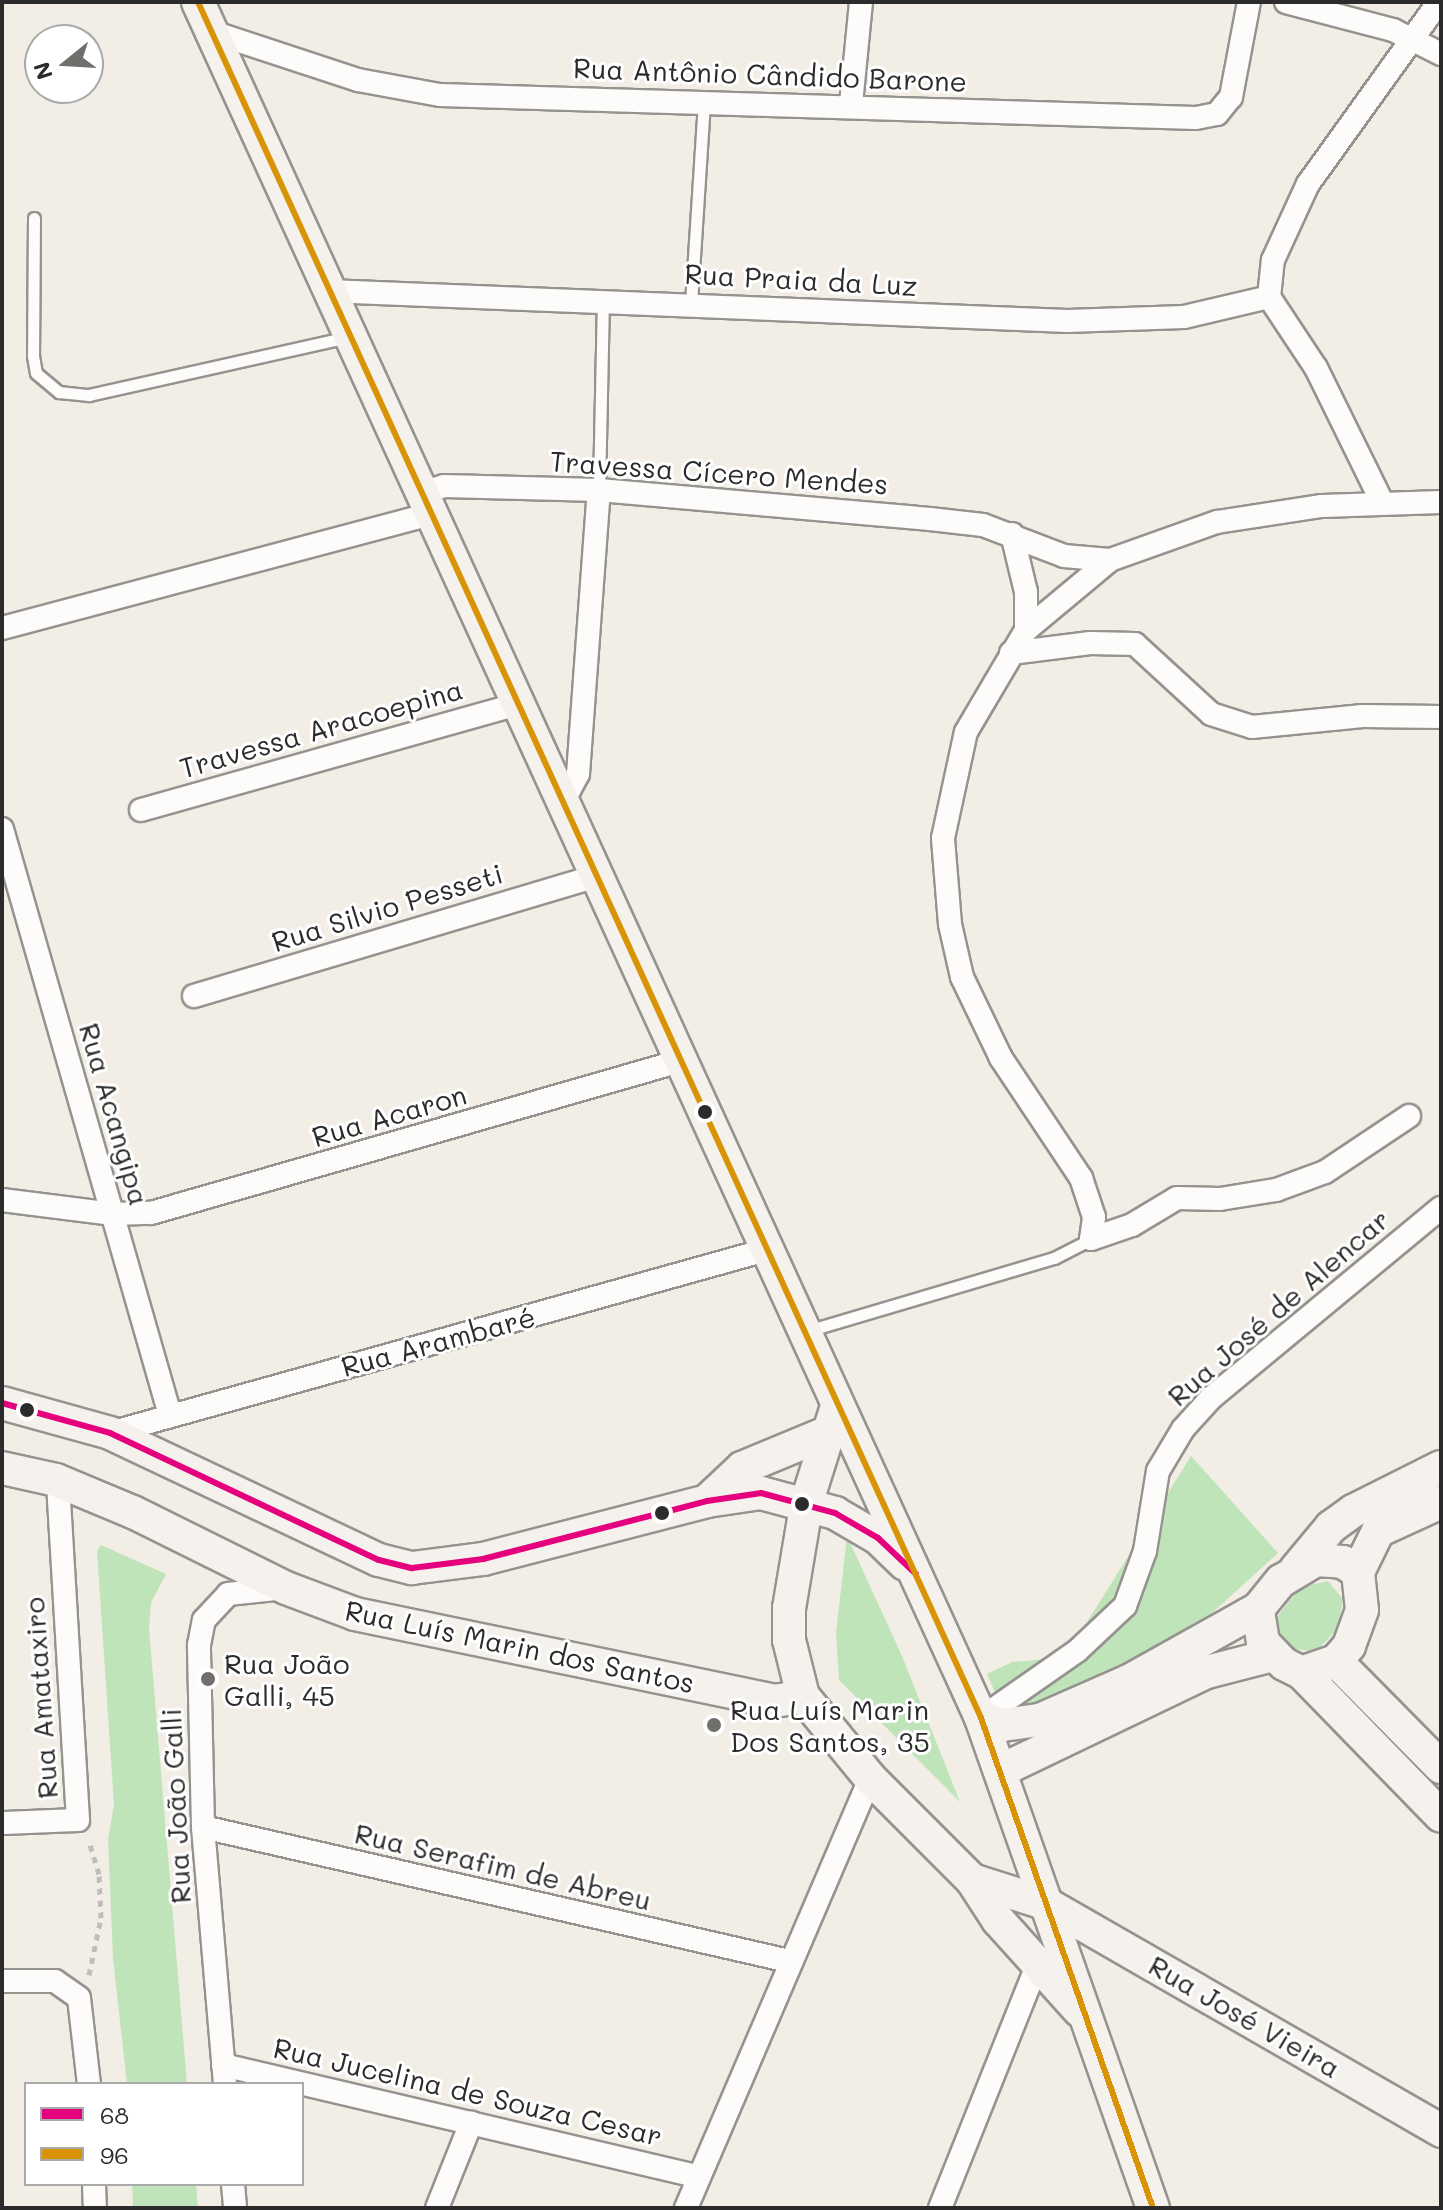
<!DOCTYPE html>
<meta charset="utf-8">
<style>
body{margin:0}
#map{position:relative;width:1443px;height:2210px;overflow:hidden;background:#f2eee6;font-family:Mali,sans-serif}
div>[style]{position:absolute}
.green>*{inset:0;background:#c0e4b9}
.path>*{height:5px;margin-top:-2.5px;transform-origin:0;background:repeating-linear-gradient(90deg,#bfbebd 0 6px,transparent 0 12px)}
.roads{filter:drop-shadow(2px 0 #95938f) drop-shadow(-2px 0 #95938f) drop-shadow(0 2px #95938f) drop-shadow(0 -2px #95938f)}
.lane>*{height:11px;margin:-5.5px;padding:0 5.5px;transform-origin:5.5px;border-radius:5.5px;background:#fdfcfb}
.street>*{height:22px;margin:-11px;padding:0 11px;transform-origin:11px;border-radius:11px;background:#fdfcfb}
.secondary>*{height:32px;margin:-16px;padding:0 16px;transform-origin:16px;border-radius:16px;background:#f5f2ed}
.bus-1>*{height:6px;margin:-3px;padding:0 3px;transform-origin:3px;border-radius:3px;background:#e5007d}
.bus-2>*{height:6px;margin:-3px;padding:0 3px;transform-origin:3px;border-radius:3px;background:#d89406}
.dots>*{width:22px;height:22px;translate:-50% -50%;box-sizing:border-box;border:4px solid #fff;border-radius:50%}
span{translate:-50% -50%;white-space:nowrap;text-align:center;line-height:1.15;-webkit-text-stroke:6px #fff;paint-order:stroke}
.street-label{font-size:28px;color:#2b2b2b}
.poi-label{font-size:28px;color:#2b2b2b}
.left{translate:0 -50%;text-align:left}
.frame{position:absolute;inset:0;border:4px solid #2b2b2b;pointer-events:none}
.legend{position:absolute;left:24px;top:2082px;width:280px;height:104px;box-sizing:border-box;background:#fff;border:2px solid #aaa;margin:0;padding:10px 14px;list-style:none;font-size:24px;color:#2b2b2b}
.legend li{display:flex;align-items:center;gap:16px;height:40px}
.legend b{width:40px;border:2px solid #aaa}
.north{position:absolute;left:24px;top:24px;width:80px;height:80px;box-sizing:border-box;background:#fff;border:2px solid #aaa;border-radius:50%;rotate:252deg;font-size:22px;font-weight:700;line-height:32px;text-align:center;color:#2b2b2b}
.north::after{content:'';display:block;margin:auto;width:28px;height:36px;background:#716f6c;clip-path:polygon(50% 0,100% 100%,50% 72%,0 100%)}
</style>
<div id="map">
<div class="green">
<div style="clip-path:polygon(1191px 1456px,1278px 1553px,1201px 1623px,1115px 1669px,1012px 1714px,1000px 1704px,987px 1674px,1012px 1662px,1047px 1659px,1077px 1638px)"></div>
<div style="clip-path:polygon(847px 1536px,902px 1656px,960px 1802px,839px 1680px,836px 1633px)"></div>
<div style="clip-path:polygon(101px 1545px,166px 1574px,151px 1603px,149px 1628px,187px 2084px,127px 2084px,113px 1959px,108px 1839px,114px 1805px,97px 1551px)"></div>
<div style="clip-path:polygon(1328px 1581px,1343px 1599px,1338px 1629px,1315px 1652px,1291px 1648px,1279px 1637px,1275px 1620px,1300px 1587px)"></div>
<div style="clip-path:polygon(132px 2184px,196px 2184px,198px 2208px,133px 2208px)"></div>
</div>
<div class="path">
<div style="left:89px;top:1975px;width:58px;rotate:-78.1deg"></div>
<div style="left:101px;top:1918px;width:44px;rotate:-92.6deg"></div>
<div style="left:99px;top:1874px;width:34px;rotate:-107deg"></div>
</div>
<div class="roads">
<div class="lane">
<div style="left:34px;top:218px;width:138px;rotate:90.4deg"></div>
<div style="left:33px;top:356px;width:17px;rotate:80deg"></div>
<div style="left:36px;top:373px;width:30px;rotate:40deg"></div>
<div style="left:59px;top:392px;width:30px;rotate:6deg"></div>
<div style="left:89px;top:395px;width:265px;rotate:-12.6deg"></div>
<div style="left:691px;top:303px;width:201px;rotate:-86.3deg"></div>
<div style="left:599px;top:490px;width:190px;rotate:-88.8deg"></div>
<div style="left:807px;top:1331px;width:258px;rotate:-16.5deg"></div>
<div style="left:1054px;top:1258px;width:42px;rotate:-27.2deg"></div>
</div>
<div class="street">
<div style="left:1286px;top:2px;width:111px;rotate:14.7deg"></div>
<div style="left:1393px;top:30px;width:54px;rotate:26.6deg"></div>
<div style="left:212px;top:32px;width:154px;rotate:18.2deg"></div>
<div style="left:358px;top:80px;width:83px;rotate:10.4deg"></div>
<div style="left:440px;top:95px;width:756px;rotate:1.74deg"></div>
<div style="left:1196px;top:118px;width:21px;rotate:-11deg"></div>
<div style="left:1217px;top:114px;width:22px;rotate:-51deg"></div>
<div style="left:1231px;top:97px;width:97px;rotate:-79.3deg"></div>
<div style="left:851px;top:104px;width:102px;rotate:-84.4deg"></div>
<div style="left:328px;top:291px;width:740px;rotate:2.32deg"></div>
<div style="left:1067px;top:321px;width:117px;rotate:-2deg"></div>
<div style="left:1184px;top:317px;width:87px;rotate:-13.2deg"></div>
<div style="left:420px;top:493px;width:25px;rotate:-16deg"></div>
<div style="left:444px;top:486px;width:155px;rotate:1.5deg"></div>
<div style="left:599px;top:490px;width:332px;rotate:5deg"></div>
<div style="left:930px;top:519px;width:53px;rotate:6.5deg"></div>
<div style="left:983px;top:525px;width:87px;rotate:20.9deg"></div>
<div style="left:1064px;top:556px;width:46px;rotate:5deg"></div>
<div style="left:1382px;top:502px;width:149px;rotate:-116.2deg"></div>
<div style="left:1316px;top:368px;width:85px;rotate:-123.5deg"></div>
<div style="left:1269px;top:297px;width:37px;rotate:-84deg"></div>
<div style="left:1273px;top:260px;width:84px;rotate:-65.3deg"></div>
<div style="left:1308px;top:184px;width:224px;rotate:-54.3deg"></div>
<div style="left:1012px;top:534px;width:60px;rotate:76.4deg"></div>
<div style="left:1026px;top:592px;width:38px;rotate:90deg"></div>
<div style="left:2px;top:628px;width:442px;rotate:-14.9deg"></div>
<div style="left:1011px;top:653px;width:80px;rotate:-7.2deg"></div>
<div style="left:1090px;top:643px;width:45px;rotate:1.3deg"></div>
<div style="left:1135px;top:644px;width:103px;rotate:42.6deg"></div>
<div style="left:1211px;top:714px;width:43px;rotate:17.6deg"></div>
<div style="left:1252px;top:727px;width:111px;rotate:-5.7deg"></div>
<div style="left:1362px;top:716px;width:79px;rotate:0.7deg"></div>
<div style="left:564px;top:800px;width:30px;rotate:-62deg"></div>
<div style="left:578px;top:774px;width:285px;rotate:-85.8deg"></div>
<div style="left:141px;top:810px;width:391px;rotate:-15.7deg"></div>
<div style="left:2px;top:829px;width:610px;rotate:74deg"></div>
<div style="left:194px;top:996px;width:420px;rotate:-16.6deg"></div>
<div style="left:2px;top:1200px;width:112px;rotate:7.2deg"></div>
<div style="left:113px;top:1214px;width:38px;rotate:-2deg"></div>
<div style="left:151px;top:1213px;width:550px;rotate:-16.03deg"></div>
<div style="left:1091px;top:1239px;width:22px;rotate:-82deg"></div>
<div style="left:1094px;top:1217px;width:41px;rotate:-108.4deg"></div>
<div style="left:1081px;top:1178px;width:144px;rotate:-123.7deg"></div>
<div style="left:1001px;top:1058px;width:90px;rotate:-115.7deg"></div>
<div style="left:962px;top:977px;width:54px;rotate:-102.8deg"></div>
<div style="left:950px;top:924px;width:86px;rotate:-94.7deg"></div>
<div style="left:943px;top:838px;width:108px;rotate:-77.8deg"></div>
<div style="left:966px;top:732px;width:118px;rotate:-59.5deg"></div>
<div style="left:1026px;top:630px;width:109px;rotate:-39.8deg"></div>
<div style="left:1110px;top:560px;width:114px;rotate:-19.6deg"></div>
<div style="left:1217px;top:522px;width:106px;rotate:-8.7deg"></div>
<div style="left:1322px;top:506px;width:119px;rotate:-1.9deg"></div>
<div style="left:1091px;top:1239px;width:43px;rotate:-18.9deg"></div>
<div style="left:1132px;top:1225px;width:52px;rotate:-31deg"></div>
<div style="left:1177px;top:1198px;width:43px;rotate:1.3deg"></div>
<div style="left:1220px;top:1199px;width:57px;rotate:-9.1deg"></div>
<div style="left:1276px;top:1190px;width:52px;rotate:-20.2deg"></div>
<div style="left:1325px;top:1172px;width:101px;rotate:-33.7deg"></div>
<div style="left:110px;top:1433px;width:681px;rotate:-15.59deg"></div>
<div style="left:981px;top:1718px;width:117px;rotate:-34.9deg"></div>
<div style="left:1077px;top:1651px;width:66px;rotate:-43.2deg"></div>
<div style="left:1125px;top:1606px;width:59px;rotate:-70deg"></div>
<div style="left:1145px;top:1551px;width:81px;rotate:-80.8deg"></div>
<div style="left:1158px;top:1471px;width:49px;rotate:-59.2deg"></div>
<div style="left:1183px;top:1429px;width:42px;rotate:-47.9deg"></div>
<div style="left:1211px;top:1398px;width:298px;rotate:-39.6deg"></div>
<div style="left:2px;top:1823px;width:76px;rotate:-2.3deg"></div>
<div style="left:78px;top:1820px;width:339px;rotate:-93.4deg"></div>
<div style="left:203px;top:1827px;width:601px;rotate:12.88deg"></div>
<div style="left:2px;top:1981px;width:53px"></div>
<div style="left:55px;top:1981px;width:29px;rotate:35deg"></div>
<div style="left:79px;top:1998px;width:87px;rotate:83.4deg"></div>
<div style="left:223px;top:2065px;width:488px;rotate:13.2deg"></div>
<div style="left:225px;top:2084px;width:258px;rotate:-94.9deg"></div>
<div style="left:203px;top:1827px;width:182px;rotate:-91.3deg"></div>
<div style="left:199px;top:1645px;width:25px;rotate:-79deg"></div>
<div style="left:204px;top:1620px;width:35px;rotate:-47deg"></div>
<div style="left:228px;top:1594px;width:57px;rotate:-6deg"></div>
<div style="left:94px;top:2184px;width:24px;rotate:88deg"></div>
<div style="left:233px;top:2184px;width:24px;rotate:85deg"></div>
<div style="left:437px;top:2208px;width:92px;rotate:-68.2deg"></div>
<div style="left:686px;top:2208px;width:468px;rotate:-66.8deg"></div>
<div style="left:940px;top:2208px;width:262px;rotate:-68.2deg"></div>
</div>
<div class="secondary">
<div style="left:198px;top:2px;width:1886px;rotate:65.47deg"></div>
<div style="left:981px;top:1718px;width:519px;rotate:70.66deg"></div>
<div style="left:2px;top:1403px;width:112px;rotate:15.5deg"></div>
<div style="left:110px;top:1433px;width:297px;rotate:25.3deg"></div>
<div style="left:379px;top:1560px;width:34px;rotate:14deg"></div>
<div style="left:412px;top:1568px;width:72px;rotate:-7.2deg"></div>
<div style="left:483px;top:1559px;width:231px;rotate:-14.5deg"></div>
<div style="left:707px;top:1501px;width:55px;rotate:-8.4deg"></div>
<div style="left:761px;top:1493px;width:77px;rotate:15.1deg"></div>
<div style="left:835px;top:1513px;width:50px;rotate:30.2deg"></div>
<div style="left:878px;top:1538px;width:37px;rotate:44deg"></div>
<div style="left:837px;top:1406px;width:100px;rotate:107.5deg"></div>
<div style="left:807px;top:1501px;width:109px;rotate:99.5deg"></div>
<div style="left:789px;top:1608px;width:32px;rotate:90deg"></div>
<div style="left:789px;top:1640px;width:58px;rotate:76deg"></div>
<div style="left:803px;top:1696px;width:106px;rotate:50.7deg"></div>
<div style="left:870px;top:1778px;width:144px;rotate:45deg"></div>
<div style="left:972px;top:1880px;width:48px;rotate:57deg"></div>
<div style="left:998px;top:1920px;width:122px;rotate:48deg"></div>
<div style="left:2px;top:1468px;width:55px;rotate:12.5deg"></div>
<div style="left:56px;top:1480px;width:83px;rotate:22.6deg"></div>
<div style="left:133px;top:1512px;width:171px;rotate:26.4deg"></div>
<div style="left:286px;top:1588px;width:74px;rotate:20.6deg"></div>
<div style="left:355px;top:1614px;width:429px;rotate:11.7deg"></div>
<div style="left:775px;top:1701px;width:28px;rotate:-10deg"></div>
<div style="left:707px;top:1501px;width:48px;rotate:-43.3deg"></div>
<div style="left:742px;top:1468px;width:94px;rotate:-22.5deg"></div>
<div style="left:1316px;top:1560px;width:27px;rotate:4deg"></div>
<div style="left:1343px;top:1562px;width:18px;rotate:34deg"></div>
<div style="left:1358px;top:1572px;width:38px;rotate:84deg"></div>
<div style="left:1362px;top:1610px;width:38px;rotate:110deg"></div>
<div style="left:1349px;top:1646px;width:20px;rotate:131deg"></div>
<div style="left:1336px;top:1661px;width:36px;rotate:161deg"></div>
<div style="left:1302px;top:1673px;width:20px;rotate:-153deg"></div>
<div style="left:1284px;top:1664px;width:30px;rotate:-134deg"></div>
<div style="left:1263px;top:1642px;width:33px;rotate:-99deg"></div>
<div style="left:1258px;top:1609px;width:36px;rotate:-51deg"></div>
<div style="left:1281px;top:1581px;width:41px;rotate:-31deg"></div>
<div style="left:1296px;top:1569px;width:55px;rotate:-50.2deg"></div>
<div style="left:1331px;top:1527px;width:27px;rotate:-36deg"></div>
<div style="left:1353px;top:1511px;width:98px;rotate:-26.6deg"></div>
<div style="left:1358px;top:1572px;width:46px;rotate:-64deg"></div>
<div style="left:1378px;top:1531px;width:69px;rotate:-24.7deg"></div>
<div style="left:1336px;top:1661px;width:149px;rotate:45.3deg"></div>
<div style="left:1302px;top:1673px;width:199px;rotate:45.8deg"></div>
<div style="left:981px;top:1718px;width:23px;rotate:18deg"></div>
<div style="left:1003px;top:1725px;width:37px;rotate:-8deg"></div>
<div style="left:1040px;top:1720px;width:97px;rotate:-23.7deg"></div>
<div style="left:1129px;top:1681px;width:148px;rotate:-29.2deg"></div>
<div style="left:1002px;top:1770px;width:227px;rotate:-25.6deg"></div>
<div style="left:1207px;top:1672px;width:68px;rotate:-14.4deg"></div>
<div style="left:972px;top:1880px;width:79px;rotate:17.7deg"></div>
<div style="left:1047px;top:1904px;width:455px;rotate:29.9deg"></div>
</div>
</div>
<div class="bus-1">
<div style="left:2px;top:1403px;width:112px;rotate:15.5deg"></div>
<div style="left:110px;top:1433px;width:297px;rotate:25.3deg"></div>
<div style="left:379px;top:1560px;width:34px;rotate:14deg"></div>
<div style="left:412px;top:1568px;width:72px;rotate:-7.2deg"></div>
<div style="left:483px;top:1559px;width:231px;rotate:-14.5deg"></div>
<div style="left:707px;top:1501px;width:55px;rotate:-8.4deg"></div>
<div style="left:761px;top:1493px;width:77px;rotate:15.1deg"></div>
<div style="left:835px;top:1513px;width:50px;rotate:30.2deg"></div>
<div style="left:878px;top:1538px;width:52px;rotate:43.5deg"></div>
</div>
<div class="bus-2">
<div style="left:198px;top:2px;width:1886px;rotate:65.47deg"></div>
<div style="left:981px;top:1718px;width:519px;rotate:70.66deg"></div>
</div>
<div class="dots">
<div style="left:705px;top:1112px;background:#2b2b2b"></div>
<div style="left:27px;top:1410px;background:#2b2b2b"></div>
<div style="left:802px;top:1504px;background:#2b2b2b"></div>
<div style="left:662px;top:1513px;background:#2b2b2b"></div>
<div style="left:208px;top:1679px;background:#716f6c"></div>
<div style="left:714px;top:1725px;background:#716f6c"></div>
</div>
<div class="street-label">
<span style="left:770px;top:74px;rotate:2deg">Rua Antônio Cândido Barone</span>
<span style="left:801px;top:279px;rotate:3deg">Rua Praia da Luz</span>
<span style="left:719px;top:472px;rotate:4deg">Travessa Cícero Mendes</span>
<span style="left:321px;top:728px;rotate:-16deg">Travessa Aracoepina</span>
<span style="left:387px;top:907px;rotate:-17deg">Rua Silvio Pesseti</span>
<span style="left:115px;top:1114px;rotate:74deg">Rua Acangipa</span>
<span style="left:389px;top:1115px;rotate:-16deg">Rua Acaron</span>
<span style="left:1278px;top:1307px;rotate:-41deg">Rua José de Alencar</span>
<span style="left:438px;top:1341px;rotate:-15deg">Rua Arambaré</span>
<span style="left:520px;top:1646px;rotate:12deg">Rua Luís Marin dos Santos</span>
<span style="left:40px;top:1698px;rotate:-94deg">Rua Amataxiro</span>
<span style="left:175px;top:1806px;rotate:-93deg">Rua João Galli</span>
<span style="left:503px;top:1866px;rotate:13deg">Rua Serafim de Abreu</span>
<span style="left:1245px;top:2016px;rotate:30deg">Rua José Vieira</span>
<span style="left:468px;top:2091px;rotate:13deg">Rua Jucelina de Souza Cesar</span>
</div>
<div class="poi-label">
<span class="left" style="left:224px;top:1679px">Rua João<br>Galli, 45</span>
<span class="left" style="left:730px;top:1725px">Rua Luís Marin<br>Dos Santos, 35</span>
</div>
<div class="frame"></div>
<ul class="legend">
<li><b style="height:10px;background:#e5007d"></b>68</li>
<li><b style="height:10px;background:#d89406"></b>96</li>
</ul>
<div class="north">N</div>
</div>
